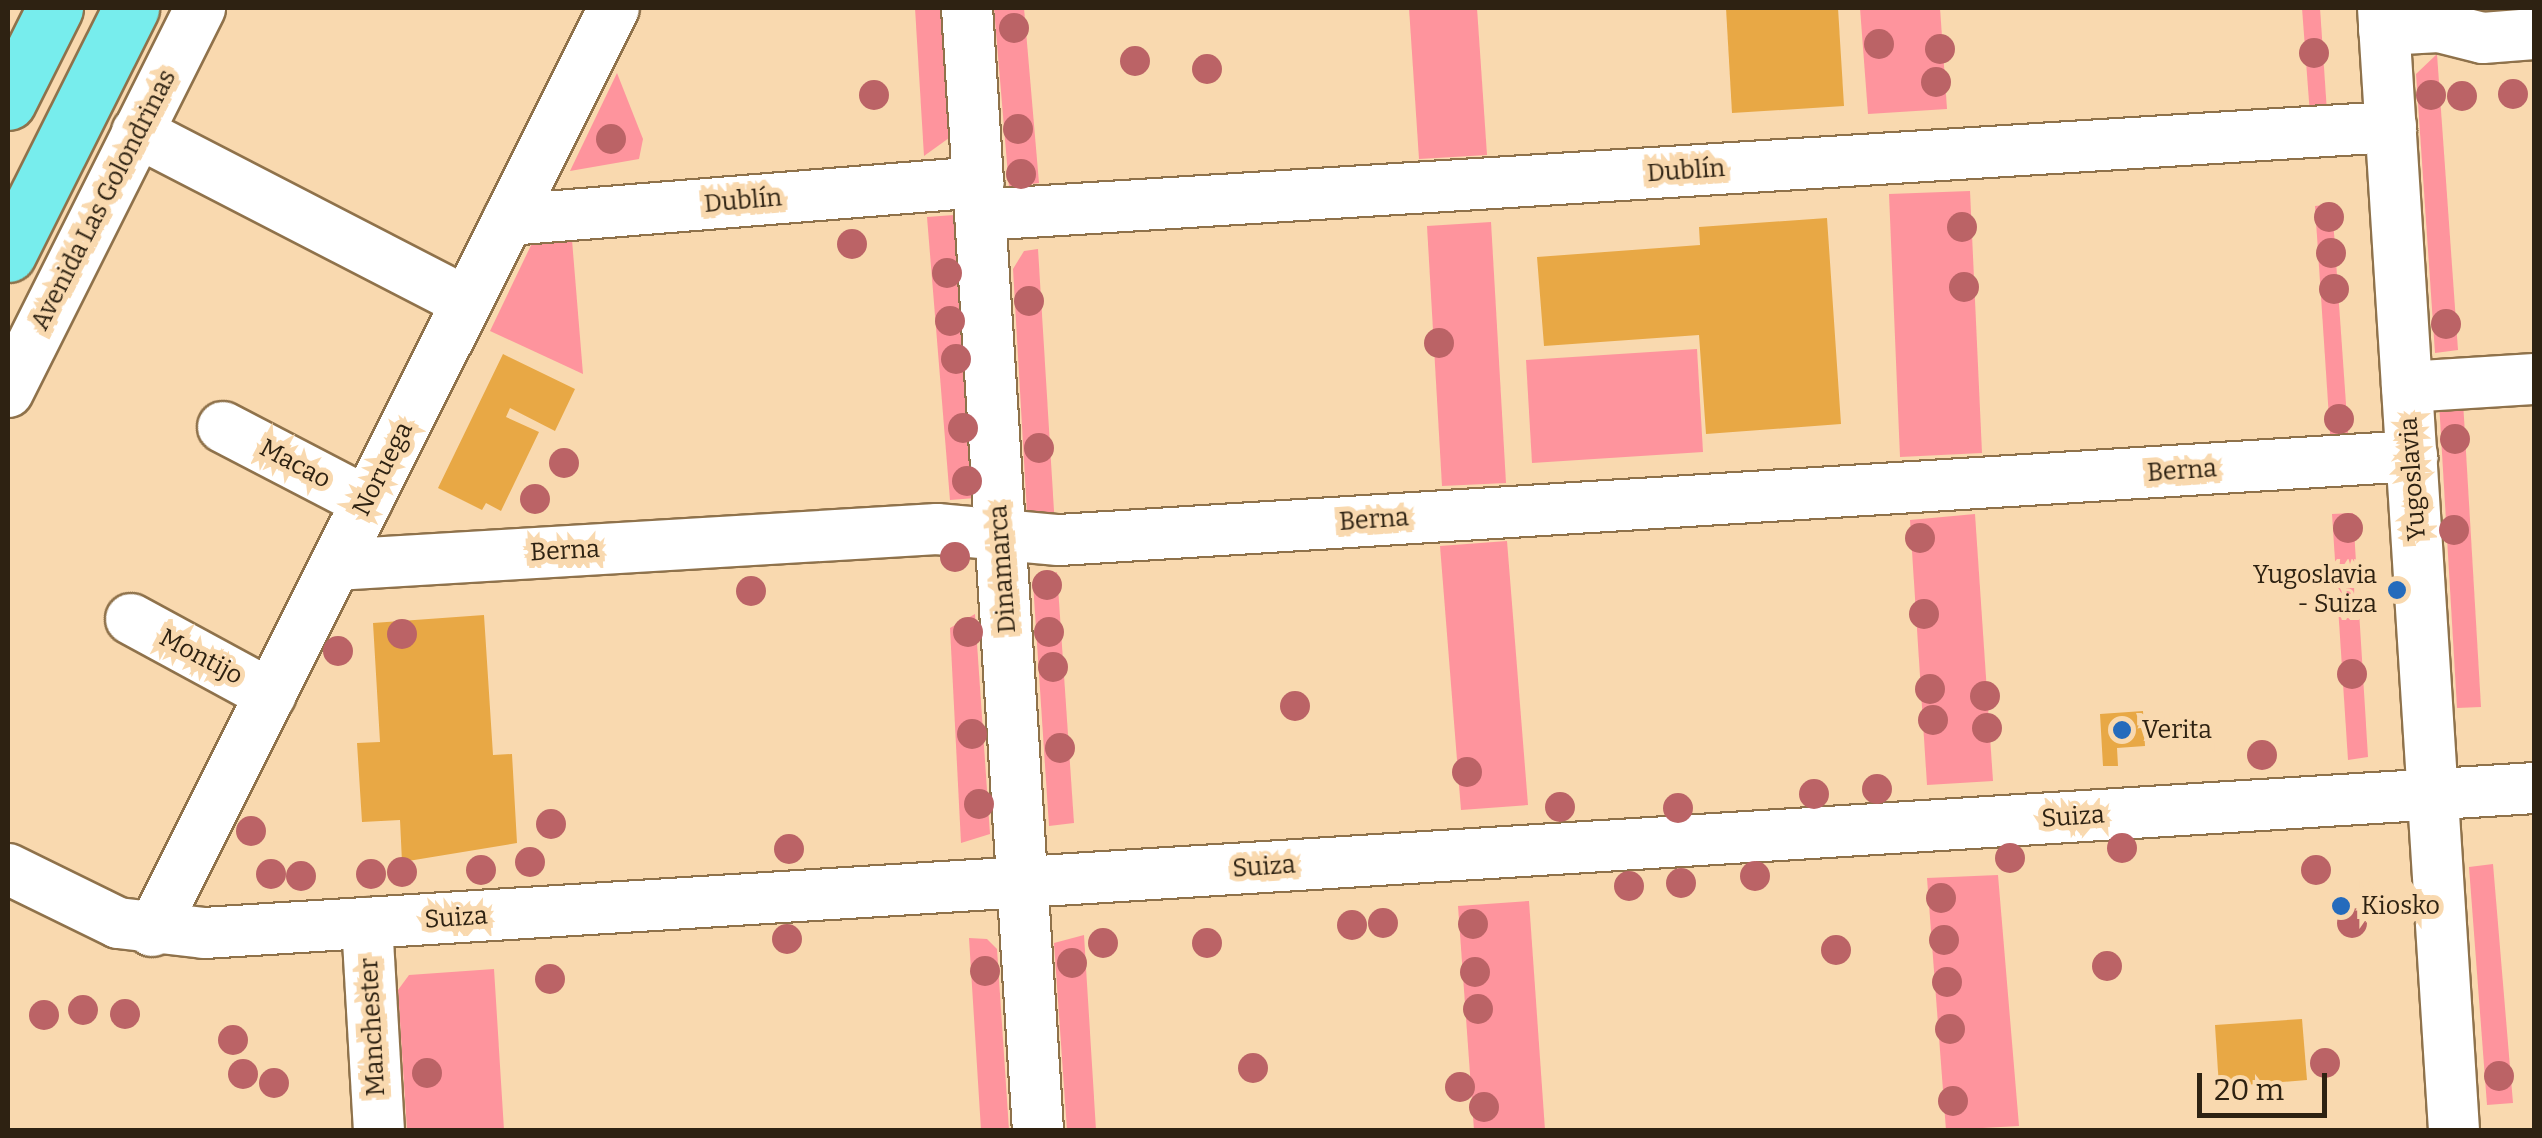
<!DOCTYPE html>
<meta charset="utf-8">
<style>
body{margin:0}
#map{position:relative;width:2542px;height:1138px;overflow:hidden;background:#f9d9af;font-family:Bitter,serif}
div>[style]{position:absolute}
.green>*{inset:0;background:#fe949d}
.building>*{inset:0;background:#e8a845}
.roads{filter:drop-shadow(2px 0 #8f724b) drop-shadow(-2px 0 #8f724b) drop-shadow(0 2px #8f724b) drop-shadow(0 -2px #8f724b)}
.minor>*{height:50px;margin:-25px;padding:0 25px;transform-origin:25px;border-radius:25px;background:#fff}
.major>*{height:55px;margin:-27.5px;padding:0 27.5px;transform-origin:27.5px;border-radius:27.5px;background:#77eded}
.trees>*{width:30px;height:30px;margin:-15px;border-radius:50%;background:#bb6366}
.dots>*{width:28px;height:28px;translate:-50% -50%;box-sizing:border-box;border:5px solid #f9d9af;border-radius:50%}
span{translate:-50% -50%;white-space:nowrap;text-align:center;line-height:1.15;-webkit-text-stroke:10px #f9d9af;paint-order:stroke}
.street-label{font-size:25px;color:#2e2212}
.poi-label{font-size:25px;color:#2e2212}
.right{translate:-100% -50%;text-align:right}
.left{translate:0 -50%;text-align:left}
.frame{position:absolute;inset:0;border:10px solid #2e2212;pointer-events:none}
.scale{position:absolute;left:2197px;top:1073px;width:130px;height:45px;box-sizing:border-box;border:5px solid #2e2212;border-top:0;padding-left:12px;font-size:30px;line-height:35px;white-space:nowrap;color:#2e2212;-webkit-text-stroke:8px #f9d9af;paint-order:stroke}
</style>
<div id="map">
<div class="green">
<div style="clip-path:polygon(915px 8px,942px 8px,949px 138px,924px 156px)"></div>
<div style="clip-path:polygon(994px 8px,1024px 8px,1039px 183px,1009px 187px)"></div>
<div style="clip-path:polygon(1409px 8px,1477px 8px,1487px 155px,1419px 159px)"></div>
<div style="clip-path:polygon(1860px 8px,1940px 8px,1947px 109px,1868px 114px)"></div>
<div style="clip-path:polygon(2302px 8px,2320px 8px,2328px 127px,2311px 128px)"></div>
<div style="clip-path:polygon(2437px 54px,2458px 350px,2435px 353px,2416px 74px)"></div>
<div style="clip-path:polygon(617px 73px,643px 139px,639px 159px,570px 171px)"></div>
<div style="clip-path:polygon(1970px 191px,1982px 453px,1900px 457px,1889px 194px)"></div>
<div style="clip-path:polygon(2332px 204px,2349px 447px,2331px 448px,2315px 206px)"></div>
<div style="clip-path:polygon(954px 215px,976px 498px,950px 500px,927px 217px)"></div>
<div style="clip-path:polygon(1491px 222px,1506px 483px,1442px 486px,1427px 226px)"></div>
<div style="clip-path:polygon(534px 239px,572px 240px,583px 374px,490px 331px)"></div>
<div style="clip-path:polygon(1038px 249px,1055px 527px,1027px 513px,1013px 269px,1024px 251px)"></div>
<div style="clip-path:polygon(1697px 349px,1703px 452px,1532px 463px,1526px 360px)"></div>
<div style="clip-path:polygon(2463px 401px,2481px 707px,2457px 708px,2439px 402px)"></div>
<div style="clip-path:polygon(2353px 513px,2368px 757px,2348px 760px,2332px 514px)"></div>
<div style="clip-path:polygon(1975px 514px,1993px 781px,1927px 785px,1910px 520px)"></div>
<div style="clip-path:polygon(1507px 541px,1528px 805px,1461px 810px,1440px 546px)"></div>
<div style="clip-path:polygon(1057px 572px,1074px 823px,1049px 826px,1033px 583px)"></div>
<div style="clip-path:polygon(975px 614px,990px 834px,961px 843px,950px 628px)"></div>
<div style="clip-path:polygon(2493px 864px,2513px 1103px,2487px 1105px,2469px 867px)"></div>
<div style="clip-path:polygon(1998px 875px,2019px 1126px,1946px 1130px,1927px 878px)"></div>
<div style="clip-path:polygon(1529px 901px,1545px 1130px,1474px 1130px,1458px 906px)"></div>
<div style="clip-path:polygon(1084px 935px,1096px 1130px,1067px 1130px,1054px 943px)"></div>
<div style="clip-path:polygon(969px 938px,987px 939px,997px 949px,1009px 1130px,981px 1130px)"></div>
<div style="clip-path:polygon(494px 969px,504px 1130px,407px 1130px,398px 990px,409px 975px)"></div>
</div>
<div class="building">
<div style="clip-path:polygon(1726px 8px,1838px 8px,1844px 106px,1732px 113px)"></div>
<div style="clip-path:polygon(1827px 218px,1841px 424px,1706px 434px,1699px 335px,1544px 346px,1537px 257px,1700px 245px,1699px 227px)"></div>
<div style="clip-path:polygon(503px 354px,575px 389px,555px 431px,510px 408px,506px 417px,539px 432px,501px 511px,486px 503px,482px 510px,438px 488px)"></div>
<div style="clip-path:polygon(484px 615px,493px 755px,512px 754px,517px 843px,402px 862px,400px 820px,362px 822px,357px 743px,380px 742px,373px 623px)"></div>
<div style="clip-path:polygon(2143px 711px,2145px 746px,2117px 748px,2118px 766px,2103px 766px,2100px 714px)"></div>
<div style="clip-path:polygon(2302px 1019px,2307px 1080px,2219px 1087px,2215px 1025px)"></div>
</div>
<div class="roads">
<div class="minor">
<div style="left:967px;top:8px;width:1124px;rotate:86.38deg"></div>
<div style="left:2383px;top:8px;width:1124px;rotate:86.38deg"></div>
<div style="left:2384px;top:30px;width:55px;rotate:-3.1deg"></div>
<div style="left:2439px;top:27px;width:45px;rotate:14deg"></div>
<div style="left:2483px;top:38px;width:51px;rotate:-4.5deg"></div>
<div style="left:137px;top:132px;width:371px;rotate:27.3deg"></div>
<div style="left:980px;top:215px;width:1414px;rotate:-3.57deg"></div>
<div style="left:508px;top:220px;width:472px;rotate:-4.6deg"></div>
<div style="left:2407px;top:387px;width:127px;rotate:-3.6deg"></div>
<div style="left:8px;top:392px;width:429px;rotate:-63.4deg"></div>
<div style="left:223px;top:427px;width:162px;rotate:27.5deg"></div>
<div style="left:335px;top:565px;width:603px;rotate:-3.42deg"></div>
<div style="left:937px;top:529px;width:122px;rotate:5.2deg"></div>
<div style="left:1059px;top:540px;width:1356px;rotate:-3.55deg"></div>
<div style="left:131px;top:619px;width:159px;rotate:28.5deg"></div>
<div style="left:8px;top:869px;width:123px;rotate:26.1deg"></div>
<div style="left:118px;top:923px;width:87px;rotate:6.6deg"></div>
<div style="left:204px;top:933px;width:2335px;rotate:-3.56deg"></div>
<div style="left:367px;top:923px;width:207px;rotate:86.7deg"></div>
<div style="left:152px;top:931px;width:1032px;rotate:-63.41deg"></div>
</div>
<div class="major">
<div style="left:8px;top:102px;width:105px;rotate:-63.4deg"></div>
<div style="left:8px;top:254px;width:275px;rotate:-63.4deg"></div>
</div>
</div>
<div class="trees">
<div style="left:1014px;top:28px"></div>
<div style="left:1879px;top:44px"></div>
<div style="left:1940px;top:49px"></div>
<div style="left:2314px;top:53px"></div>
<div style="left:1135px;top:61px"></div>
<div style="left:1207px;top:69px"></div>
<div style="left:1936px;top:82px"></div>
<div style="left:2513px;top:94px"></div>
<div style="left:874px;top:95px"></div>
<div style="left:2431px;top:95px"></div>
<div style="left:2462px;top:96px"></div>
<div style="left:1018px;top:129px"></div>
<div style="left:611px;top:139px"></div>
<div style="left:1021px;top:174px"></div>
<div style="left:2329px;top:217px"></div>
<div style="left:1962px;top:227px"></div>
<div style="left:852px;top:244px"></div>
<div style="left:2331px;top:253px"></div>
<div style="left:947px;top:273px"></div>
<div style="left:1964px;top:287px"></div>
<div style="left:2334px;top:289px"></div>
<div style="left:1029px;top:301px"></div>
<div style="left:950px;top:321px"></div>
<div style="left:2446px;top:324px"></div>
<div style="left:1439px;top:343px"></div>
<div style="left:956px;top:359px"></div>
<div style="left:2339px;top:419px"></div>
<div style="left:963px;top:428px"></div>
<div style="left:2455px;top:439px"></div>
<div style="left:1039px;top:448px"></div>
<div style="left:564px;top:463px"></div>
<div style="left:967px;top:481px"></div>
<div style="left:535px;top:499px"></div>
<div style="left:2348px;top:528px"></div>
<div style="left:2454px;top:530px"></div>
<div style="left:1920px;top:538px"></div>
<div style="left:955px;top:557px"></div>
<div style="left:1047px;top:585px"></div>
<div style="left:751px;top:591px"></div>
<div style="left:1924px;top:614px"></div>
<div style="left:968px;top:632px"></div>
<div style="left:1049px;top:632px"></div>
<div style="left:402px;top:634px"></div>
<div style="left:338px;top:651px"></div>
<div style="left:1053px;top:667px"></div>
<div style="left:2352px;top:674px"></div>
<div style="left:1930px;top:689px"></div>
<div style="left:1985px;top:696px"></div>
<div style="left:1295px;top:706px"></div>
<div style="left:1933px;top:720px"></div>
<div style="left:1987px;top:728px"></div>
<div style="left:972px;top:734px"></div>
<div style="left:1060px;top:748px"></div>
<div style="left:2262px;top:755px"></div>
<div style="left:1467px;top:772px"></div>
<div style="left:1877px;top:789px"></div>
<div style="left:1814px;top:794px"></div>
<div style="left:979px;top:804px"></div>
<div style="left:1560px;top:807px"></div>
<div style="left:1678px;top:808px"></div>
<div style="left:551px;top:824px"></div>
<div style="left:251px;top:831px"></div>
<div style="left:2122px;top:848px"></div>
<div style="left:789px;top:849px"></div>
<div style="left:2010px;top:858px"></div>
<div style="left:530px;top:862px"></div>
<div style="left:481px;top:870px"></div>
<div style="left:2316px;top:870px"></div>
<div style="left:402px;top:872px"></div>
<div style="left:271px;top:874px"></div>
<div style="left:371px;top:874px"></div>
<div style="left:301px;top:876px"></div>
<div style="left:1755px;top:876px"></div>
<div style="left:1681px;top:883px"></div>
<div style="left:1629px;top:886px"></div>
<div style="left:1941px;top:898px"></div>
<div style="left:1383px;top:923px"></div>
<div style="left:2352px;top:923px"></div>
<div style="left:1473px;top:924px"></div>
<div style="left:1352px;top:925px"></div>
<div style="left:787px;top:939px"></div>
<div style="left:1944px;top:940px"></div>
<div style="left:1103px;top:943px"></div>
<div style="left:1207px;top:943px"></div>
<div style="left:1836px;top:950px"></div>
<div style="left:1072px;top:963px"></div>
<div style="left:2107px;top:966px"></div>
<div style="left:985px;top:971px"></div>
<div style="left:1475px;top:972px"></div>
<div style="left:550px;top:979px"></div>
<div style="left:1947px;top:982px"></div>
<div style="left:1478px;top:1009px"></div>
<div style="left:83px;top:1010px"></div>
<div style="left:125px;top:1014px"></div>
<div style="left:44px;top:1015px"></div>
<div style="left:1950px;top:1029px"></div>
<div style="left:233px;top:1040px"></div>
<div style="left:2325px;top:1063px"></div>
<div style="left:1253px;top:1068px"></div>
<div style="left:427px;top:1073px"></div>
<div style="left:243px;top:1074px"></div>
<div style="left:2499px;top:1076px"></div>
<div style="left:274px;top:1083px"></div>
<div style="left:1460px;top:1087px"></div>
<div style="left:1953px;top:1101px"></div>
<div style="left:1484px;top:1107px"></div>
</div>
<div class="dots">
<div style="left:2397px;top:590px;background:#256bbc"></div>
<div style="left:2122px;top:730px;background:#256bbc"></div>
<div style="left:2341px;top:906px;background:#256bbc"></div>
</div>
<div class="street-label">
<span style="left:1686px;top:171px;rotate:-4deg">Dublín</span>
<span style="left:104px;top:200px;rotate:-63deg">Avenida Las Golondrinas</span>
<span style="left:743px;top:201px;rotate:-5deg">Dublín</span>
<span style="left:295px;top:464px;rotate:28deg">Macao</span>
<span style="left:383px;top:469px;rotate:-63deg">Noruega</span>
<span style="left:2182px;top:471px;rotate:-4deg">Berna</span>
<span style="left:2413px;top:479px;rotate:-94deg">Yugoslavia</span>
<span style="left:1374px;top:520px;rotate:-4deg">Berna</span>
<span style="left:565px;top:551px;rotate:-3deg">Berna</span>
<span style="left:1003px;top:569px;rotate:-94deg">Dinamarca</span>
<span style="left:201px;top:657px;rotate:28deg">Montijo</span>
<span style="left:2073px;top:817px;rotate:-4deg">Suiza</span>
<span style="left:1264px;top:867px;rotate:-4deg">Suiza</span>
<span style="left:456px;top:918px;rotate:-4deg">Suiza</span>
<span style="left:373px;top:1027px;rotate:-93deg">Manchester</span>
</div>
<div class="poi-label">
<span class="right" style="left:2377px;top:590px">Yugoslavia<br>- Suiza</span>
<span class="left" style="left:2142px;top:730px">Verita</span>
<span class="left" style="left:2361px;top:906px">Kiosko</span>
</div>
<div class="frame"></div>
<div class="scale">20 m</div>
</div>
